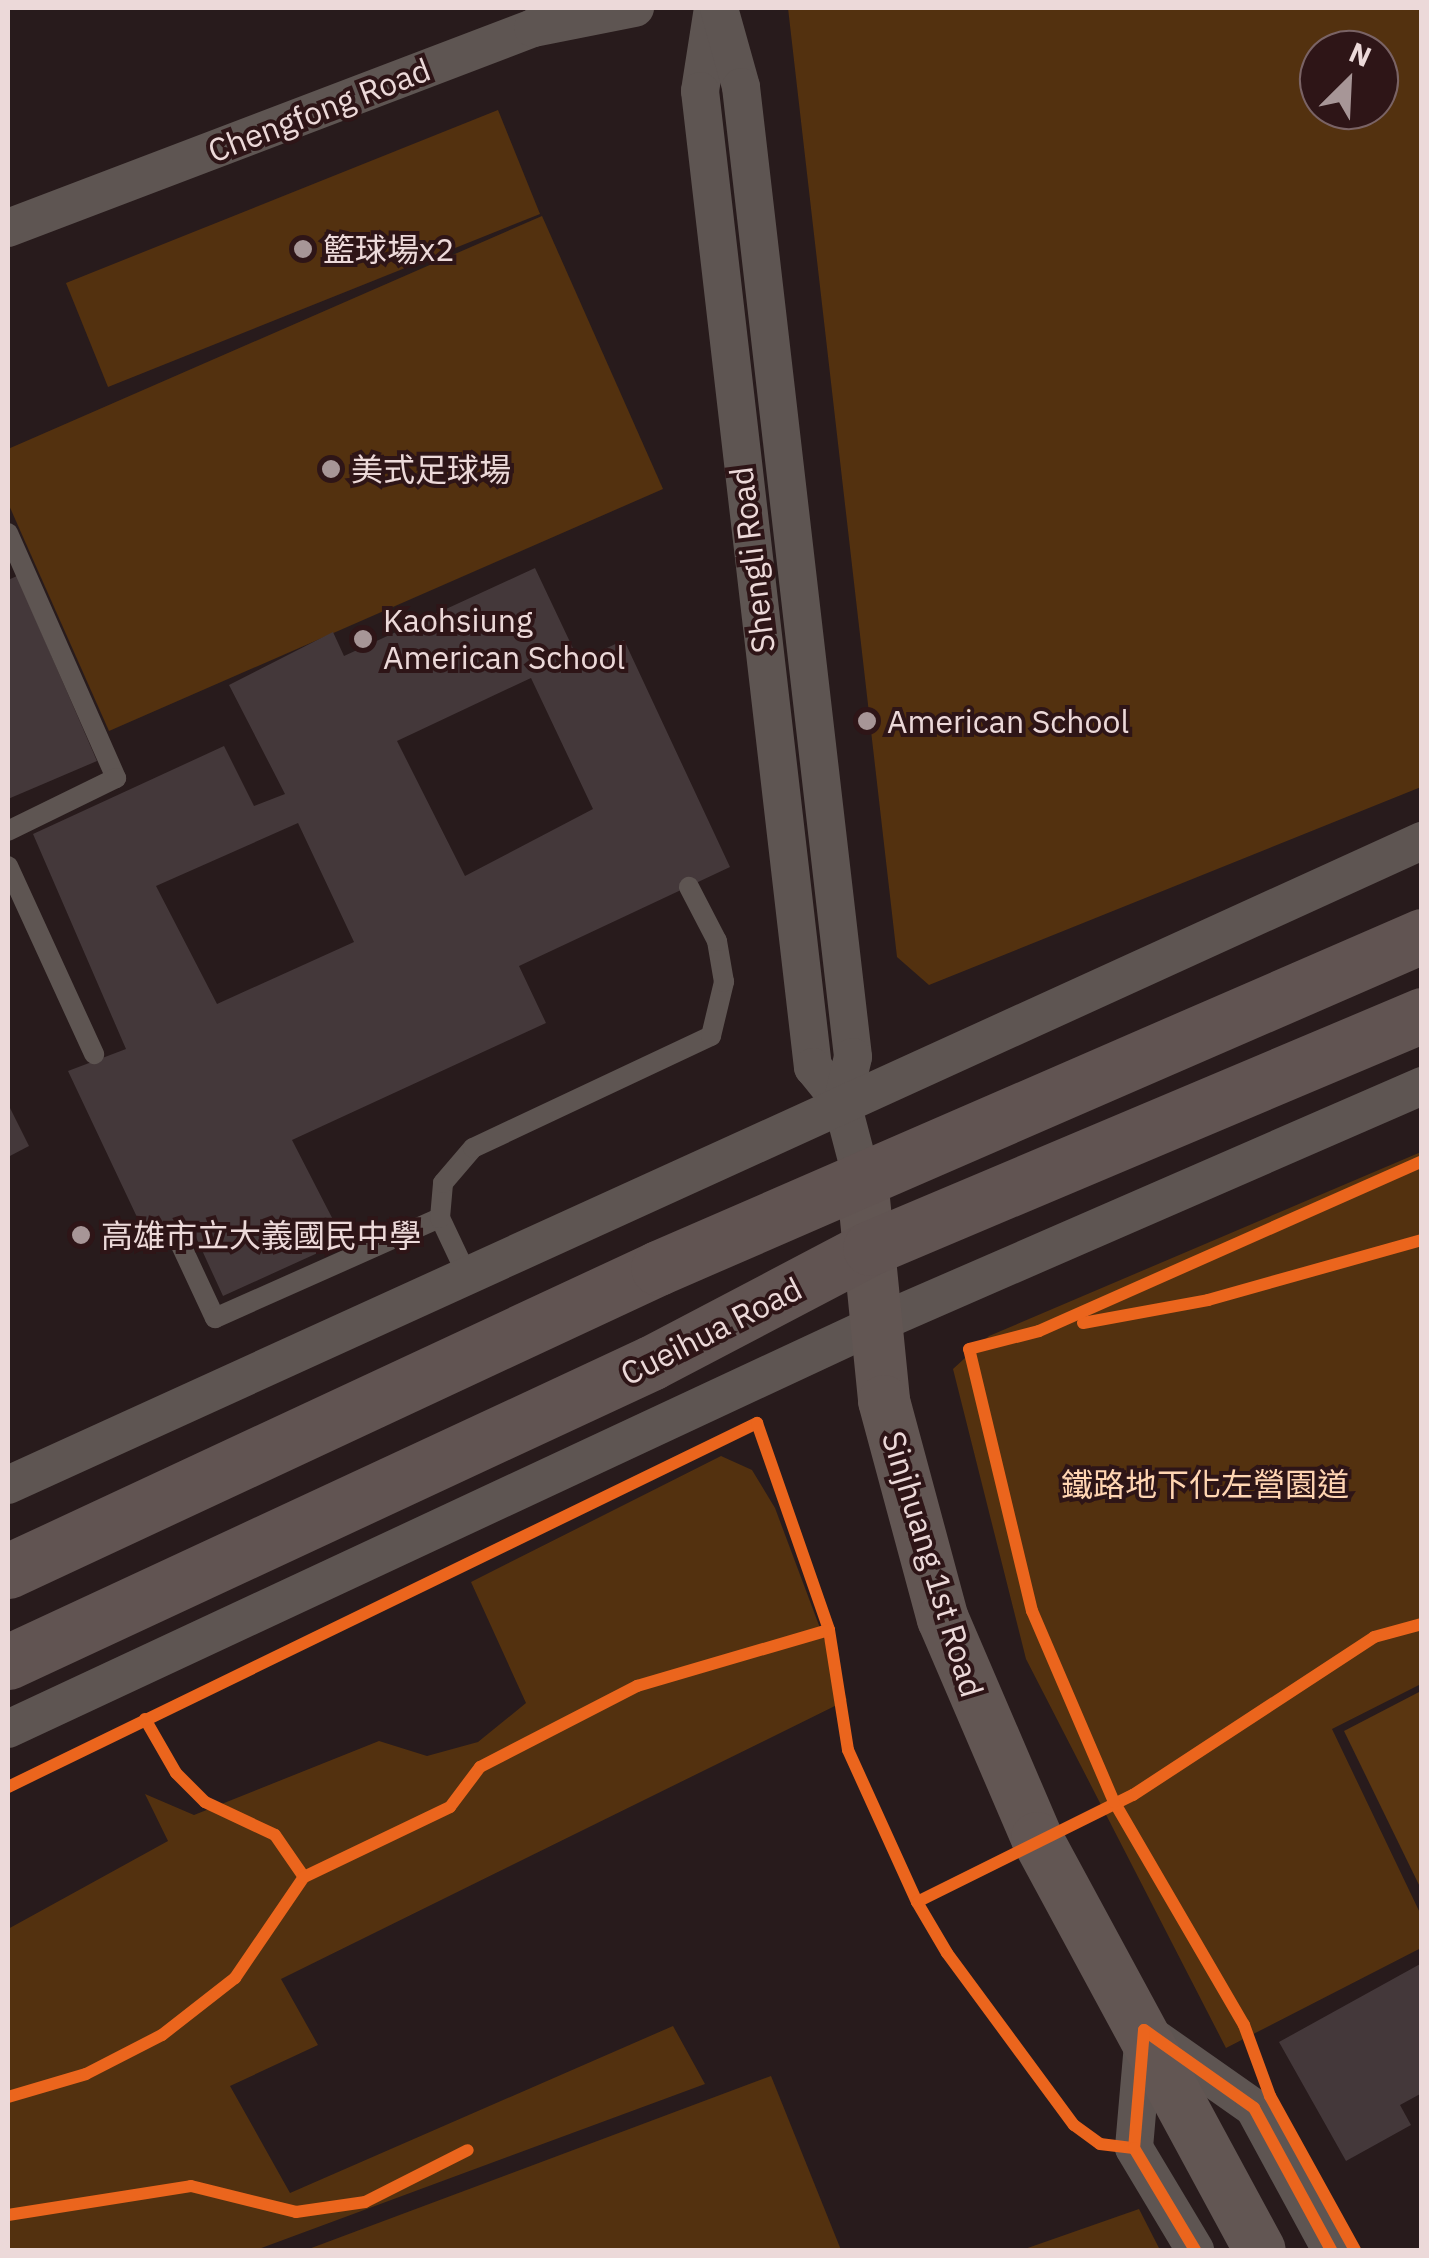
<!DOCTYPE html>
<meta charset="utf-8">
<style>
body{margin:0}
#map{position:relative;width:1429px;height:2258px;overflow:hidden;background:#281b1c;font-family:"IBM Plex Sans","Noto Sans TC",sans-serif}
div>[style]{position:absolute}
.green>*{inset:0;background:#53310f}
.forest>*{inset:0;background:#5a3611}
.building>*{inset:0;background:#44383a}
.lane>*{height:20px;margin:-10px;padding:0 10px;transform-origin:10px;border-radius:10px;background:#5e5552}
.street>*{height:38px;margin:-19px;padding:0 19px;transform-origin:19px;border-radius:19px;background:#5e5552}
.secondary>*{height:52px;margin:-26px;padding:0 26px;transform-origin:26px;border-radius:26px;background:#625653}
.primary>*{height:55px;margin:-27.5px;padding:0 27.5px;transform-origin:27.5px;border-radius:27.5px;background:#615452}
.cycleway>*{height:12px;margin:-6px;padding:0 6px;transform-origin:6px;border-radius:6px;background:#eb651d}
.dots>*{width:28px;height:28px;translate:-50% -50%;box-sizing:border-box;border:5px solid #2e1517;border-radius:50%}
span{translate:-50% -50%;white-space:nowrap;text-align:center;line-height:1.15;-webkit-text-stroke:8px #2e1517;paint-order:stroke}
.street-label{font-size:32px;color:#ecd9d9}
.poi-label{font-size:32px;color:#ecd9d9}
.left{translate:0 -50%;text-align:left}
.park-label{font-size:32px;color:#ffd5b2}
.frame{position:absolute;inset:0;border:10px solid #ecd9d9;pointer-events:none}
.north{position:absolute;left:1299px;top:30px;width:100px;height:100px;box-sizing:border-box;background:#2e1517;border:2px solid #7a6365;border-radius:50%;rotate:24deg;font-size:28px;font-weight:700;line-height:40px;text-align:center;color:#ecd9d9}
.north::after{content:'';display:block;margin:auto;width:35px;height:45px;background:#a79697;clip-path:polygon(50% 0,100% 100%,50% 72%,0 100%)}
</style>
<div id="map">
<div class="green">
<div style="clip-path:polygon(evenodd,788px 8px,1421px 8px,1421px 787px,929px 985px,897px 957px,788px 8px,1379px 50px,1379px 110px,1319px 110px,1319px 50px,1379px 50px)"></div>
<div style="clip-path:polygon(498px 110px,540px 214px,108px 387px,66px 283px)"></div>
<div style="clip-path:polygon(542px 216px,663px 489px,109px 731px,8px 503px,8px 449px)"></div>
<div style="clip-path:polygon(1421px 1152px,1421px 1684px,1332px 1729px,1421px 1915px,1421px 1948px,1226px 2048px,1026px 1659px,953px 1369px,989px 1336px)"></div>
<div style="clip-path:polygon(721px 1456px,752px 1470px,775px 1508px,847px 1700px,281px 1979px,318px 2045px,230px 2086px,290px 2193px,673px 2026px,705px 2084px,256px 2250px,8px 2250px,8px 1929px,168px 1841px,145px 1794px,194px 1815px,379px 1741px,427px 1756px,478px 1742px,526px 1703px,471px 1582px)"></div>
<div style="clip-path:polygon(771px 2076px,841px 2250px,306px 2250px)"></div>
<div style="clip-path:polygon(1139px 2209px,1160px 2250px,1022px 2250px)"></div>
</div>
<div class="forest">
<div style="clip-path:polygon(1421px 1691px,1421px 1889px,1344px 1731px)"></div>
</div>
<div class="building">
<div style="clip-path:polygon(evenodd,535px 568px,579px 661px,624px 640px,730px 867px,519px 966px,546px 1023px,292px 1140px,344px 1241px,223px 1296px,195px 1235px,153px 1251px,68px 1071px,126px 1049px,33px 834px,224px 746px,254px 806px,285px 794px,229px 685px,333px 632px,344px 656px,535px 568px,531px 678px,593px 809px,465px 876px,397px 741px,531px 678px,535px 568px,298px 823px,354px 942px,217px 1004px,156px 886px,298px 823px)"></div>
<div style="clip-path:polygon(17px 576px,97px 761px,8px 799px,8px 580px)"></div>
<div style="clip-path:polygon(8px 1104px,29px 1146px,8px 1157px)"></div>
<div style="clip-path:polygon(1422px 1963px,1422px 2093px,1400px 2105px,1411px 2125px,1346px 2161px,1279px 2042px)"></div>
</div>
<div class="lane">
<div style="left:8px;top:533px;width:268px;rotate:66.2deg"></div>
<div style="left:116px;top:778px;width:120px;rotate:153.9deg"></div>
<div style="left:8px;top:866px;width:207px;rotate:65.4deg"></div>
<div style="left:180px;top:1243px;width:83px;rotate:65deg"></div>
<div style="left:215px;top:1318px;width:246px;rotate:-24deg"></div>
<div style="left:467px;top:1275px;width:63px;rotate:-115.3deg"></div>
<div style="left:440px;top:1218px;width:35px;rotate:-85deg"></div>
<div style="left:443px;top:1183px;width:46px;rotate:-49.4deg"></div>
<div style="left:473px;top:1148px;width:263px;rotate:-25.2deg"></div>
<div style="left:711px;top:1036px;width:56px;rotate:-76.5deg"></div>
<div style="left:724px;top:982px;width:42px;rotate:-99.7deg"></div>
<div style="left:717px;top:941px;width:61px;rotate:-117.4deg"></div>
</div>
<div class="street">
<div style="left:713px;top:8px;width:84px;rotate:98.9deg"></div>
<div style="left:700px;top:91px;width:983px;rotate:83.4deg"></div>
<div style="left:813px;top:1067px;width:46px;rotate:51.1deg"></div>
<div style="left:842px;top:1103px;width:79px;rotate:75.3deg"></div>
<div style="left:719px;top:8px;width:82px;rotate:74.4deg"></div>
<div style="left:741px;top:87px;width:976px;rotate:83.41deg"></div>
<div style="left:853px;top:1057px;width:47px;rotate:103.4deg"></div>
<div style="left:8px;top:228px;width:562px;rotate:-20.85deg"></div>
<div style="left:533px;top:28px;width:104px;rotate:-11.1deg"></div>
<div style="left:8px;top:1485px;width:1554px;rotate:-24.49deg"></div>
<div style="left:8px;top:1729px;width:958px;rotate:-25.01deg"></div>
<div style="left:876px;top:1324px;width:596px;rotate:-23.55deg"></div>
<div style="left:1146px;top:2032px;width:132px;rotate:35.1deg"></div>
<div style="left:1254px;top:2108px;width:162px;rotate:61.5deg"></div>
<div style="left:1144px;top:2033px;width:115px;rotate:95deg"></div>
<div style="left:1134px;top:2148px;width:119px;rotate:59.1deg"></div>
</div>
<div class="secondary">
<div style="left:862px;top:1179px;width:223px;rotate:84.3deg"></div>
<div style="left:884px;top:1401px;width:226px;rotate:74.9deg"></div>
<div style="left:943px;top:1619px;width:238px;rotate:66.8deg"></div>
<div style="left:1037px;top:1838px;width:468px;rotate:61.6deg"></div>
</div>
<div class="primary">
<div style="left:8px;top:1571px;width:717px;rotate:-24.99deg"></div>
<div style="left:658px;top:1268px;width:833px;rotate:-23.49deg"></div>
<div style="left:8px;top:1662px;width:709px;rotate:-24.94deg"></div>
<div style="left:651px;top:1363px;width:247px;rotate:-27.7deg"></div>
<div style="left:870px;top:1248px;width:599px;rotate:-22.88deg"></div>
</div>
<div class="cycleway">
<div style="left:1083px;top:1323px;width:127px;rotate:-10.4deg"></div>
<div style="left:1208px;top:1300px;width:222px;rotate:-15.7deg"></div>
<div style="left:145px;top:1719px;width:62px;rotate:60.1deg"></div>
<div style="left:176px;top:1773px;width:41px;rotate:45deg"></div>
<div style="left:205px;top:1802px;width:77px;rotate:25.2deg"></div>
<div style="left:275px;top:1835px;width:51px;rotate:55.4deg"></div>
<div style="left:8px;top:1787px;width:833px;rotate:-25.92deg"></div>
<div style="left:757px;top:1423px;width:219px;rotate:70.8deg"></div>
<div style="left:829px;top:1630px;width:121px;rotate:81deg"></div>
<div style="left:848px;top:1750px;width:167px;rotate:65.6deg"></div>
<div style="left:917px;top:1902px;width:59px;rotate:59.5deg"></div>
<div style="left:947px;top:1953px;width:214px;rotate:53.6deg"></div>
<div style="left:1074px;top:2125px;width:32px;rotate:36deg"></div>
<div style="left:1100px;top:2144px;width:34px;rotate:7deg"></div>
<div style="left:917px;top:1902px;width:241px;rotate:-26.4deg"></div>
<div style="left:1133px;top:1795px;width:288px;rotate:-33.2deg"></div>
<div style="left:1374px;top:1637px;width:50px;rotate:-15.2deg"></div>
<div style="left:1144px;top:2030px;width:135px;rotate:35.3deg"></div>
<div style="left:1254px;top:2108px;width:162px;rotate:61.5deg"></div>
<div style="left:1144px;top:2030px;width:118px;rotate:94.8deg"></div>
<div style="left:1134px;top:2148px;width:119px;rotate:59.1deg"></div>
<div style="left:8px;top:2097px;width:81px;rotate:-16.4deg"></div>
<div style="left:86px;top:2074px;width:85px;rotate:-27.2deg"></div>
<div style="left:162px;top:2035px;width:93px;rotate:-38deg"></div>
<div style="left:235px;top:1978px;width:122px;rotate:-55.7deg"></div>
<div style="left:304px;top:1877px;width:162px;rotate:-25.6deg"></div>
<div style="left:450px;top:1807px;width:50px;rotate:-53.1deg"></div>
<div style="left:480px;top:1767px;width:177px;rotate:-27.3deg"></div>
<div style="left:637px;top:1686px;width:200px;rotate:-16.3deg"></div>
<div style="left:8px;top:2215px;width:185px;rotate:-9deg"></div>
<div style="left:191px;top:2186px;width:108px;rotate:13.9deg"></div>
<div style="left:296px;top:2212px;width:70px;rotate:-8.2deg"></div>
<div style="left:365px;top:2202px;width:115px;rotate:-26.8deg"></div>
<div style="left:1355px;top:2250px;width:176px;rotate:-118.9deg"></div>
<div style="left:1270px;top:2096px;width:76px;rotate:-110.1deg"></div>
<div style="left:1244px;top:2025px;width:258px;rotate:-120.2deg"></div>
<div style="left:1114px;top:1802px;width:208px;rotate:-113.2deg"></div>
<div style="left:1032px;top:1611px;width:269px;rotate:-103.5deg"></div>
<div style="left:969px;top:1349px;width:72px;rotate:-14.4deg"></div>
<div style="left:1039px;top:1331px;width:419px;rotate:-23.9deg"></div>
</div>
<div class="dots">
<div style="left:303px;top:249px;background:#a79697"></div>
<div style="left:331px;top:469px;background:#a79697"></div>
<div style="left:363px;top:639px;background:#a79697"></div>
<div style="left:867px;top:721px;background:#a79697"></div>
<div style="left:81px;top:1235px;background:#a79697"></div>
</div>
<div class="street-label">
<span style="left:319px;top:110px;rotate:-21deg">Chengfong Road</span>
<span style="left:752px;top:560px;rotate:-97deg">Shengli Road</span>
<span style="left:711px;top:1331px;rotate:-27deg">Cueihua Road</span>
<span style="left:933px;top:1564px;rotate:73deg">Sinjhuang 1st Road</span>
</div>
<div class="poi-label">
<span class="left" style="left:323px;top:249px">籃球場x2</span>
<span class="left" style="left:351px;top:469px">美式足球場</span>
<span class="left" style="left:383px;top:639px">Kaohsiung<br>American School</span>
<span class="left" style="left:887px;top:721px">American School</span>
<span class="left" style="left:101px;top:1235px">高雄市立大義國民中學</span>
</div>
<div class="park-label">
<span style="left:1205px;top:1484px">鐵路地下化左營園道</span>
</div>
<div class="frame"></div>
<div class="north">N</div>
</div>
